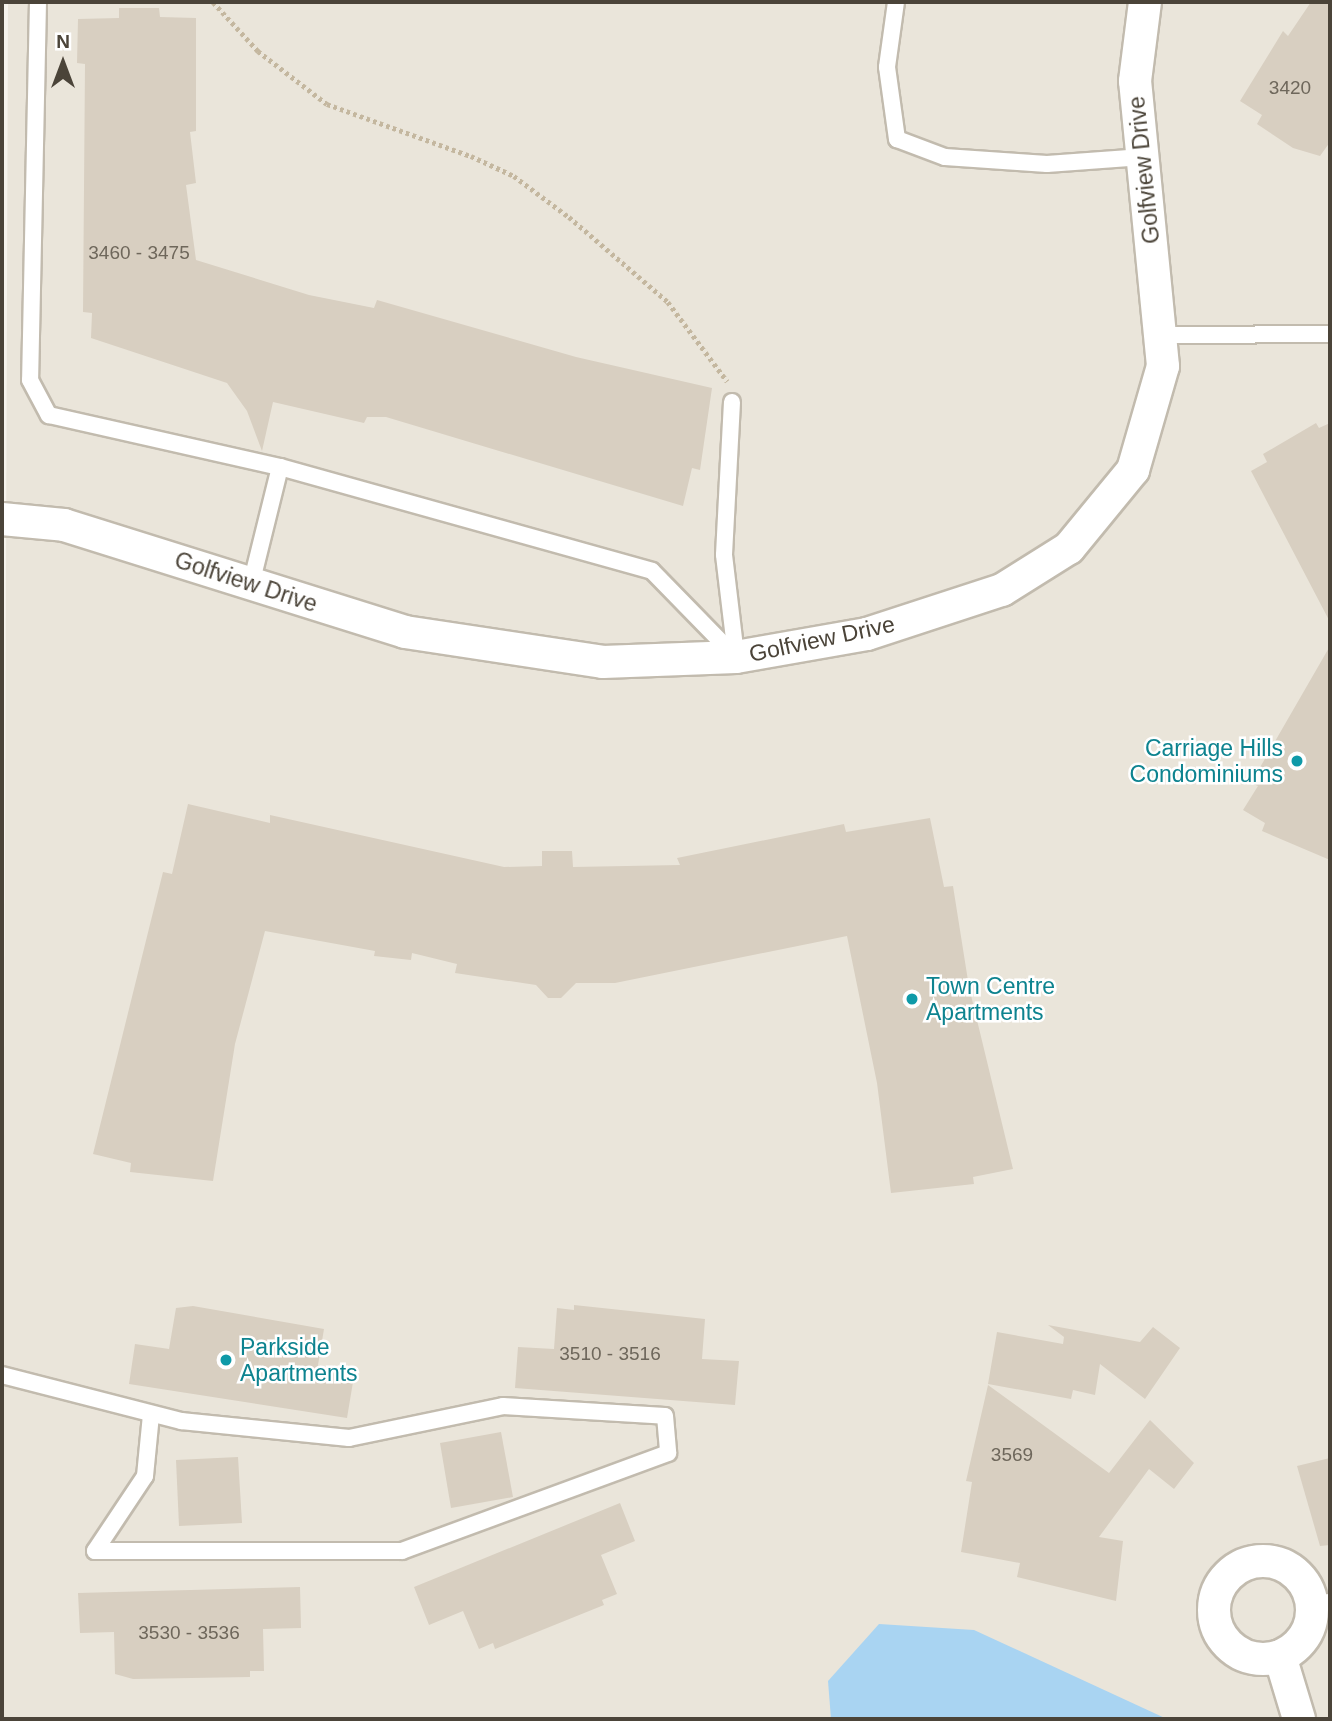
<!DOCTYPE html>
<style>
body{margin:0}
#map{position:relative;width:1332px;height:1721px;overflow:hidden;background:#f6f3ec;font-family:Arial,sans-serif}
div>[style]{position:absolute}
.residential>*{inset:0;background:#eae5da}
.water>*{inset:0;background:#a9d4f2}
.building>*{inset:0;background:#d8cfc1}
.path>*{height:4.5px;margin-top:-2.25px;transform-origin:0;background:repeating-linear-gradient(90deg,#c4b79f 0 3.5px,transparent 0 7px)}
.roads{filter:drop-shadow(2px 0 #c2bbae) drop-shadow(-2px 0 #c2bbae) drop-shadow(0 2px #c2bbae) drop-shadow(0 -2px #c2bbae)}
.lane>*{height:16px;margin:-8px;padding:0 8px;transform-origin:8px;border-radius:8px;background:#fff}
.street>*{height:32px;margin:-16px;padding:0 16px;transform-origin:16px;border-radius:16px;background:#fff}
.street>.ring{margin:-16px;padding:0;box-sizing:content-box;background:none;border:32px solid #fff;border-radius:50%}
.dots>*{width:19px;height:19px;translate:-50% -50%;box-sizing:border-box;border:4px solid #fff;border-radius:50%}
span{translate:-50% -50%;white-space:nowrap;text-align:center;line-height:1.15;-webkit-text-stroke:5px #fff;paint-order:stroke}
.number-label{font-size:19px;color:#6e675b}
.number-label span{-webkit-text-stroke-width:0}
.street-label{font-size:23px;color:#4b4439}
.culture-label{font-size:23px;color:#0d838f}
.right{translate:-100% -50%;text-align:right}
.left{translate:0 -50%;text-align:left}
.frame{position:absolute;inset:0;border:4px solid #4b4439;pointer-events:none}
.north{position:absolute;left:28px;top:28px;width:70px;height:70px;-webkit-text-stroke:5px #fff;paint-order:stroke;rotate:0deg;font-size:19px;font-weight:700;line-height:28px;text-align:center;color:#4b4439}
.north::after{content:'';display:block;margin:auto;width:24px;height:32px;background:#4b4439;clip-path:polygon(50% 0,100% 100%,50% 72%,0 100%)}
</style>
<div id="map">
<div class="residential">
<div style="clip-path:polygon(8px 2px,1330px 2px,1330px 1719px,2px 1719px)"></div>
</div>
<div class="water">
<div style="clip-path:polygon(879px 1624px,974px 1630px,1167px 1719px,831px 1719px,828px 1681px)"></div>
</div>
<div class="building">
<div style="clip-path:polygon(1311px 2px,1330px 2px,1330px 142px,1320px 156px,1293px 148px,1257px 124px,1262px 115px,1240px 101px,1283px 31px,1288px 36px)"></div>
<div style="clip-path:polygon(119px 8px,159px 8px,160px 17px,196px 18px,196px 131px,190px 132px,196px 183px,186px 185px,196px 260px,309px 295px,374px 308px,377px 300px,576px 357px,712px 388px,700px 470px,692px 468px,683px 506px,386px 417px,367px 417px,364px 423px,273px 402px,262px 451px,247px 411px,227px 383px,91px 338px,92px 313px,83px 312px,85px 64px,77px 63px,78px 19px,119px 18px)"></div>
<div style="clip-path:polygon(1316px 423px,1319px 428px,1330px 423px,1330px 622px,1251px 471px,1267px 462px,1263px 454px)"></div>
<div style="clip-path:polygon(1330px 646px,1330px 860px,1262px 831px,1265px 823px,1243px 810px,1258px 786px,1251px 783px)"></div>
<div style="clip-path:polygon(188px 804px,270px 823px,270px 815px,504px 867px,542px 866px,542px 851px,572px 851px,573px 867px,680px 865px,677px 858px,844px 824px,846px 832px,930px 818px,944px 887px,953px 886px,969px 987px,1013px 1169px,973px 1177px,974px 1184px,891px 1193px,877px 1083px,847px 936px,615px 983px,576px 983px,561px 998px,548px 998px,536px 985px,455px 973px,457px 964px,412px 953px,411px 960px,374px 956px,375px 951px,265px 931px,235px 1044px,213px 1181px,130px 1172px,131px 1163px,93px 1154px,163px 872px,172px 874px)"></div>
<div style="clip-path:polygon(574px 1305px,705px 1319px,702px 1359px,739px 1361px,735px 1405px,515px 1388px,518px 1347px,554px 1349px,557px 1308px,574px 1310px)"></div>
<div style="clip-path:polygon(193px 1306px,324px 1329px,317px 1371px,354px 1376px,347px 1418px,129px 1384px,135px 1344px,169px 1349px,176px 1308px)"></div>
<div style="clip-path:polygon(1048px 1325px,1140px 1342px,1153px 1327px,1180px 1348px,1145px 1399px,1100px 1364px,1095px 1395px,1073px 1390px,1071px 1399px,988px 1384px,997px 1332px,1063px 1344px,1064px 1337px)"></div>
<div style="clip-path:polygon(988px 1385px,1109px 1473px,1150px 1420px,1194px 1463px,1174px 1489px,1149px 1469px,1099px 1537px,1123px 1541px,1116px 1601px,1017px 1577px,1020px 1563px,961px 1552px,972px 1482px,966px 1481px)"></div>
<div style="clip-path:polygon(501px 1432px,513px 1497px,451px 1508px,440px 1443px)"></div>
<div style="clip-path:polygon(238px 1457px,242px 1523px,179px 1526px,176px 1460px)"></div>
<div style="clip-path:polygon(1330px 1458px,1330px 1545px,1320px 1546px,1297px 1466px)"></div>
<div style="clip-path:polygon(620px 1503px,635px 1541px,601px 1555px,617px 1594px,602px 1600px,604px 1605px,495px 1649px,493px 1643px,479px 1649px,463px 1611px,429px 1625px,414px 1587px)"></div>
<div style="clip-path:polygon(300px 1587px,301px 1628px,263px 1629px,264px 1671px,250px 1671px,250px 1677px,133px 1679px,115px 1674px,114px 1632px,80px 1633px,78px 1593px)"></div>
</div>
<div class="path">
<div style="left:213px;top:2px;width:67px;rotate:47.4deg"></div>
<div style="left:258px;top:51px;width:87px;rotate:37.5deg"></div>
<div style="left:327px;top:104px;width:153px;rotate:19.9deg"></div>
<div style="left:471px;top:156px;width:47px;rotate:24.9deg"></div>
<div style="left:514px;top:176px;width:69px;rotate:36.7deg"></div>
<div style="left:569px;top:217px;width:130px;rotate:40.6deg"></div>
<div style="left:668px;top:302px;width:99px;rotate:53.2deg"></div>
</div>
<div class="roads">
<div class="lane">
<div style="left:38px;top:2px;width:378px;rotate:91.2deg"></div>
<div style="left:30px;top:380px;width:40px;rotate:62deg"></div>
<div style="left:49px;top:415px;width:237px;rotate:12.7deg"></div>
<div style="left:280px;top:467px;width:121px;rotate:103.9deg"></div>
<div style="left:896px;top:2px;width:66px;rotate:97.9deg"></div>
<div style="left:887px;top:67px;width:73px;rotate:82.1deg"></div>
<div style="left:897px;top:139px;width:51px;rotate:20.6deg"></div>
<div style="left:945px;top:157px;width:102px;rotate:3.9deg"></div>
<div style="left:1047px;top:164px;width:96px;rotate:-4.2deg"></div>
<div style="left:1160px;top:335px;width:170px;rotate:-0.3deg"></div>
<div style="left:732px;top:402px;width:153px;rotate:93deg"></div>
<div style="left:724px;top:555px;width:101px;rotate:83.2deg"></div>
<div style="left:280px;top:467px;width:386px;rotate:15.6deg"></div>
<div style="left:652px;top:571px;width:117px;rotate:45.7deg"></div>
<div style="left:2px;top:1375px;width:185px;rotate:14.4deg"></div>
<div style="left:181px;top:1421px;width:169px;rotate:5.8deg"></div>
<div style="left:349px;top:1438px;width:157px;rotate:-11.7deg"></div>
<div style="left:503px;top:1406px;width:162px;rotate:3.5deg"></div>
<div style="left:665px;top:1416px;width:37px;rotate:85deg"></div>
<div style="left:668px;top:1453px;width:283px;rotate:159.8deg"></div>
<div style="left:402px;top:1551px;width:307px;rotate:180deg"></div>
<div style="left:95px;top:1551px;width:90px;rotate:-56.3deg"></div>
<div style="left:145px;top:1476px;width:61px;rotate:-84.4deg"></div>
<div style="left:1313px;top:1604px;width:17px;rotate:-7deg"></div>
</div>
<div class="street">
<div style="left:2px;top:519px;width:62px;rotate:5.5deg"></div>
<div style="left:64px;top:525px;width:357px;rotate:17.4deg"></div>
<div style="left:405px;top:632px;width:200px;rotate:8.6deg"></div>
<div style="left:603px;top:662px;width:133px;rotate:-2.2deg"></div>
<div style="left:736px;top:657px;width:133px;rotate:-10deg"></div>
<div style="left:867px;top:634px;width:142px;rotate:-18.1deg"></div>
<div style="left:1002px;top:590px;width:79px;rotate:-32.1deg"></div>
<div style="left:1069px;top:548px;width:101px;rotate:-50.6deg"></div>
<div style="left:1133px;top:470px;width:108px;rotate:-73.9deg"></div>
<div style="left:1163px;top:366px;width:286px;rotate:-95.6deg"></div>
<div style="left:1135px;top:81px;width:80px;rotate:-82.8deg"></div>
<div class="ring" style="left:1214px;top:1561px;width:66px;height:66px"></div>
<div style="left:1280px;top:1656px;width:66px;rotate:73.2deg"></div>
</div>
</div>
<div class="dots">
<div style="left:1297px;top:761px;background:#0f9aa8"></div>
<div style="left:912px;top:999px;background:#0f9aa8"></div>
<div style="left:226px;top:1360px;background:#0f9aa8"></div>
</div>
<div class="number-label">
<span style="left:1290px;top:88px">3420</span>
<span style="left:139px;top:253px">3460 - 3475</span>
<span style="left:610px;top:1354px">3510 - 3516</span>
<span style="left:1012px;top:1455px">3569</span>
<span style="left:189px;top:1633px">3530 - 3536</span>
</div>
<div class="street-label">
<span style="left:1144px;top:170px;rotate:-96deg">Golfview Drive</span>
<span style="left:246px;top:582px;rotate:18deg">Golfview Drive</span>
<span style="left:822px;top:639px;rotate:-12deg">Golfview Drive</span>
</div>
<div class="culture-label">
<span class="right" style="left:1283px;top:761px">Carriage Hills<br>Condominiums</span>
<span class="left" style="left:926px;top:999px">Town Centre<br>Apartments</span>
<span class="left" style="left:240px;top:1360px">Parkside<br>Apartments</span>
</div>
<div class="frame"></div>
<div class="north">N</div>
</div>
